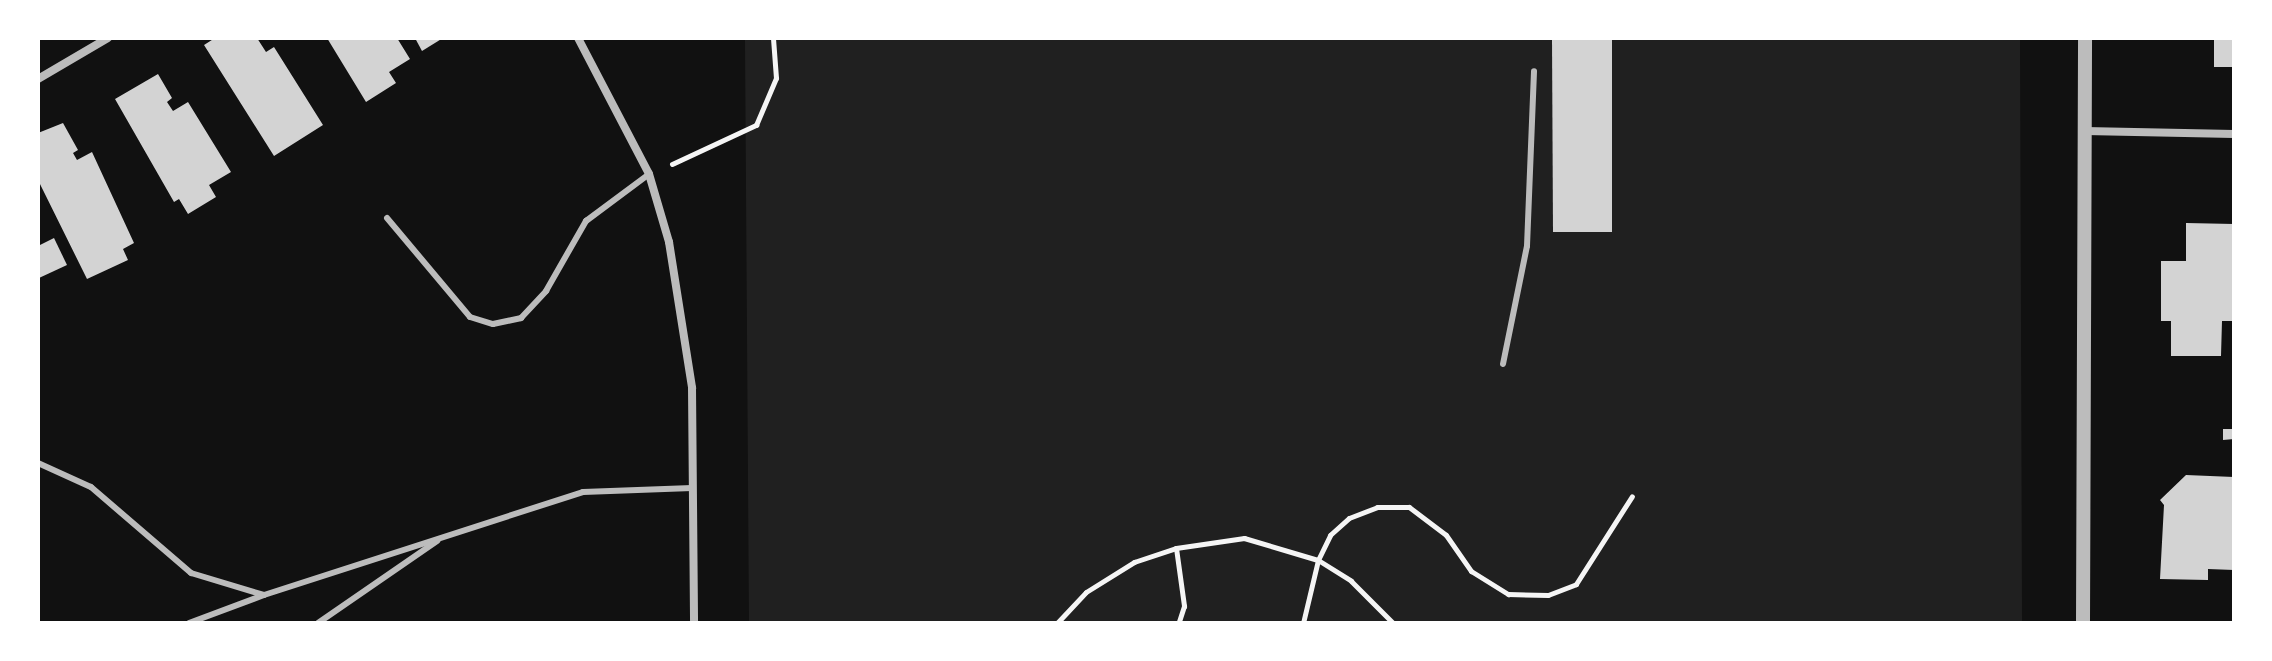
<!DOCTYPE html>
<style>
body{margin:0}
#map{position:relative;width:2272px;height:661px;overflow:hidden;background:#111;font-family:Ubuntu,sans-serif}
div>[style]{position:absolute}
.green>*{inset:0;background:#202020}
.building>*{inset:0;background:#d3d3d3}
.path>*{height:5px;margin:-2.5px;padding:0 2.5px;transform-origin:2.5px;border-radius:2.5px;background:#f5f5f5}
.service>*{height:6px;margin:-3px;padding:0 3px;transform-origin:3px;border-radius:3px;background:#bcbcbc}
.minor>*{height:8px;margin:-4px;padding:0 4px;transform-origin:4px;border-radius:4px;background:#bcbcbc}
.tertiary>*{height:14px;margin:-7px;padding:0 7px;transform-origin:7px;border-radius:7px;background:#bcbcbc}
span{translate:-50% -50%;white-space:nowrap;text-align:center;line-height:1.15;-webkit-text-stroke:6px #fff;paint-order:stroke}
.frame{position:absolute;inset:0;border:40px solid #fff;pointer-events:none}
</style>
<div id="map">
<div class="green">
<div style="clip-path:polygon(745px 38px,2020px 38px,2022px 623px,749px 623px)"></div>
</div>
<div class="building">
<div style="clip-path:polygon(215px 38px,257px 38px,266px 52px,274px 47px,323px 125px,274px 156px,204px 45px)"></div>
<div style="clip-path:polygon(327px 38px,397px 38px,410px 59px,389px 72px,396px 83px,366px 102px)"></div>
<div style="clip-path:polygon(415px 38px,443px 38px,422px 51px)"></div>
<div style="clip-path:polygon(1552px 38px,1612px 38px,1612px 232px,1553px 232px)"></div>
<div style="clip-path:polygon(2214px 38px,2234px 38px,2234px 67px,2214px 67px)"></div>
<div style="clip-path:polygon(158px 74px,172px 98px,167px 102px,173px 111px,188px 102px,231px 172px,209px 185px,216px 197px,188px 214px,179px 199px,174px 202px,115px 99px)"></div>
<div style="clip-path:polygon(63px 123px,78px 150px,73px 153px,77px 160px,92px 152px,134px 243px,123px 249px,128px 260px,87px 279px,38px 180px,38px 133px)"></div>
<div style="clip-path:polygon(2186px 223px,2234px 224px,2234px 321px,2222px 321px,2221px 356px,2171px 356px,2171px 321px,2161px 321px,2161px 261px,2186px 261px)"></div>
<div style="clip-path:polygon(54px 238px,67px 265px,39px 278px,38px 246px)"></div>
<div style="clip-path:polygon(2223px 429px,2234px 429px,2234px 439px,2223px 440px)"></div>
<div style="clip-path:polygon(2186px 475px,2234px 477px,2234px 570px,2208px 569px,2208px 580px,2160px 579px,2164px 505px,2160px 500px)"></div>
</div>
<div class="path">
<div style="left:672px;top:164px;width:93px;rotate:-24.9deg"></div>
<div style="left:756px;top:125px;width:51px;rotate:-66.9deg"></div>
<div style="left:776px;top:78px;width:40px;rotate:-94.3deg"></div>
<div style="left:1176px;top:548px;width:59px;rotate:82.1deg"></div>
<div style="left:1184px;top:606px;width:16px;rotate:108deg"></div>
<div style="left:1057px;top:623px;width:42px;rotate:-46.9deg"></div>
<div style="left:1086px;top:592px;width:57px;rotate:-32deg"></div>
<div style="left:1134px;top:562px;width:44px;rotate:-18.4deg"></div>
<div style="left:1176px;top:548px;width:69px;rotate:-8.4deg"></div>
<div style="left:1244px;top:538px;width:77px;rotate:16.6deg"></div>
<div style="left:1318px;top:560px;width:39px;rotate:32deg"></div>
<div style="left:1351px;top:581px;width:59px;rotate:45deg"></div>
<div style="left:1303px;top:623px;width:65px;rotate:-76.6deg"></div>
<div style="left:1318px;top:560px;width:28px;rotate:-64deg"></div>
<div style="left:1330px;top:535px;width:25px;rotate:-42deg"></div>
<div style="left:1349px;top:518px;width:30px;rotate:-21deg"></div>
<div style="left:1377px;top:507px;width:32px"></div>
<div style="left:1409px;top:507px;width:46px;rotate:37.1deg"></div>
<div style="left:1446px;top:535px;width:44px;rotate:55.2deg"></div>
<div style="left:1471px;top:571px;width:44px;rotate:31.9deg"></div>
<div style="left:1508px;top:594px;width:40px;rotate:1.4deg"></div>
<div style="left:1548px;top:595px;width:30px;rotate:-21deg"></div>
<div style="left:1576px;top:584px;width:104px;rotate:-57.5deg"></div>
</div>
<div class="service">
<div style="left:387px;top:218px;width:129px;rotate:50deg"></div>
<div style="left:470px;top:317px;width:24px;rotate:17deg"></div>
<div style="left:493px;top:324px;width:29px;rotate:-12deg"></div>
<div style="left:521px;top:318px;width:37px;rotate:-47deg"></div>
<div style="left:546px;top:291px;width:81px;rotate:-60.3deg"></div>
<div style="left:586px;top:221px;width:79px;rotate:-36.7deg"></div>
<div style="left:1503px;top:364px;width:120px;rotate:-78.5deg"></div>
<div style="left:1527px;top:246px;width:175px;rotate:-87.7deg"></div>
<div style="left:38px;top:463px;width:58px;rotate:24.4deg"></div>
<div style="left:91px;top:487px;width:132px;rotate:40.7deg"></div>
<div style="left:191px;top:573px;width:76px;rotate:16.8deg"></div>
<div style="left:264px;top:595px;width:335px;rotate:-17.9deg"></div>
<div style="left:583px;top:492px;width:109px;rotate:-2.1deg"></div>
<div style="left:189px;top:623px;width:80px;rotate:-20.5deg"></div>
<div style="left:318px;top:623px;width:145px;rotate:-34.6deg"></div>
</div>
<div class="minor">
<div style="left:578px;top:38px;width:153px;rotate:62.4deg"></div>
<div style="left:649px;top:174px;width:71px;rotate:73.6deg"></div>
<div style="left:669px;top:242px;width:148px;rotate:81deg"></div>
<div style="left:692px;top:388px;width:235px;rotate:89.5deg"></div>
<div style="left:38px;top:79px;width:81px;rotate:-30.4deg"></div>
<div style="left:2085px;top:131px;width:149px;rotate:1.2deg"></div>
</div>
<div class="tertiary">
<div style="left:2083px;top:623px;width:585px;rotate:-89.8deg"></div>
</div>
<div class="frame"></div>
</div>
